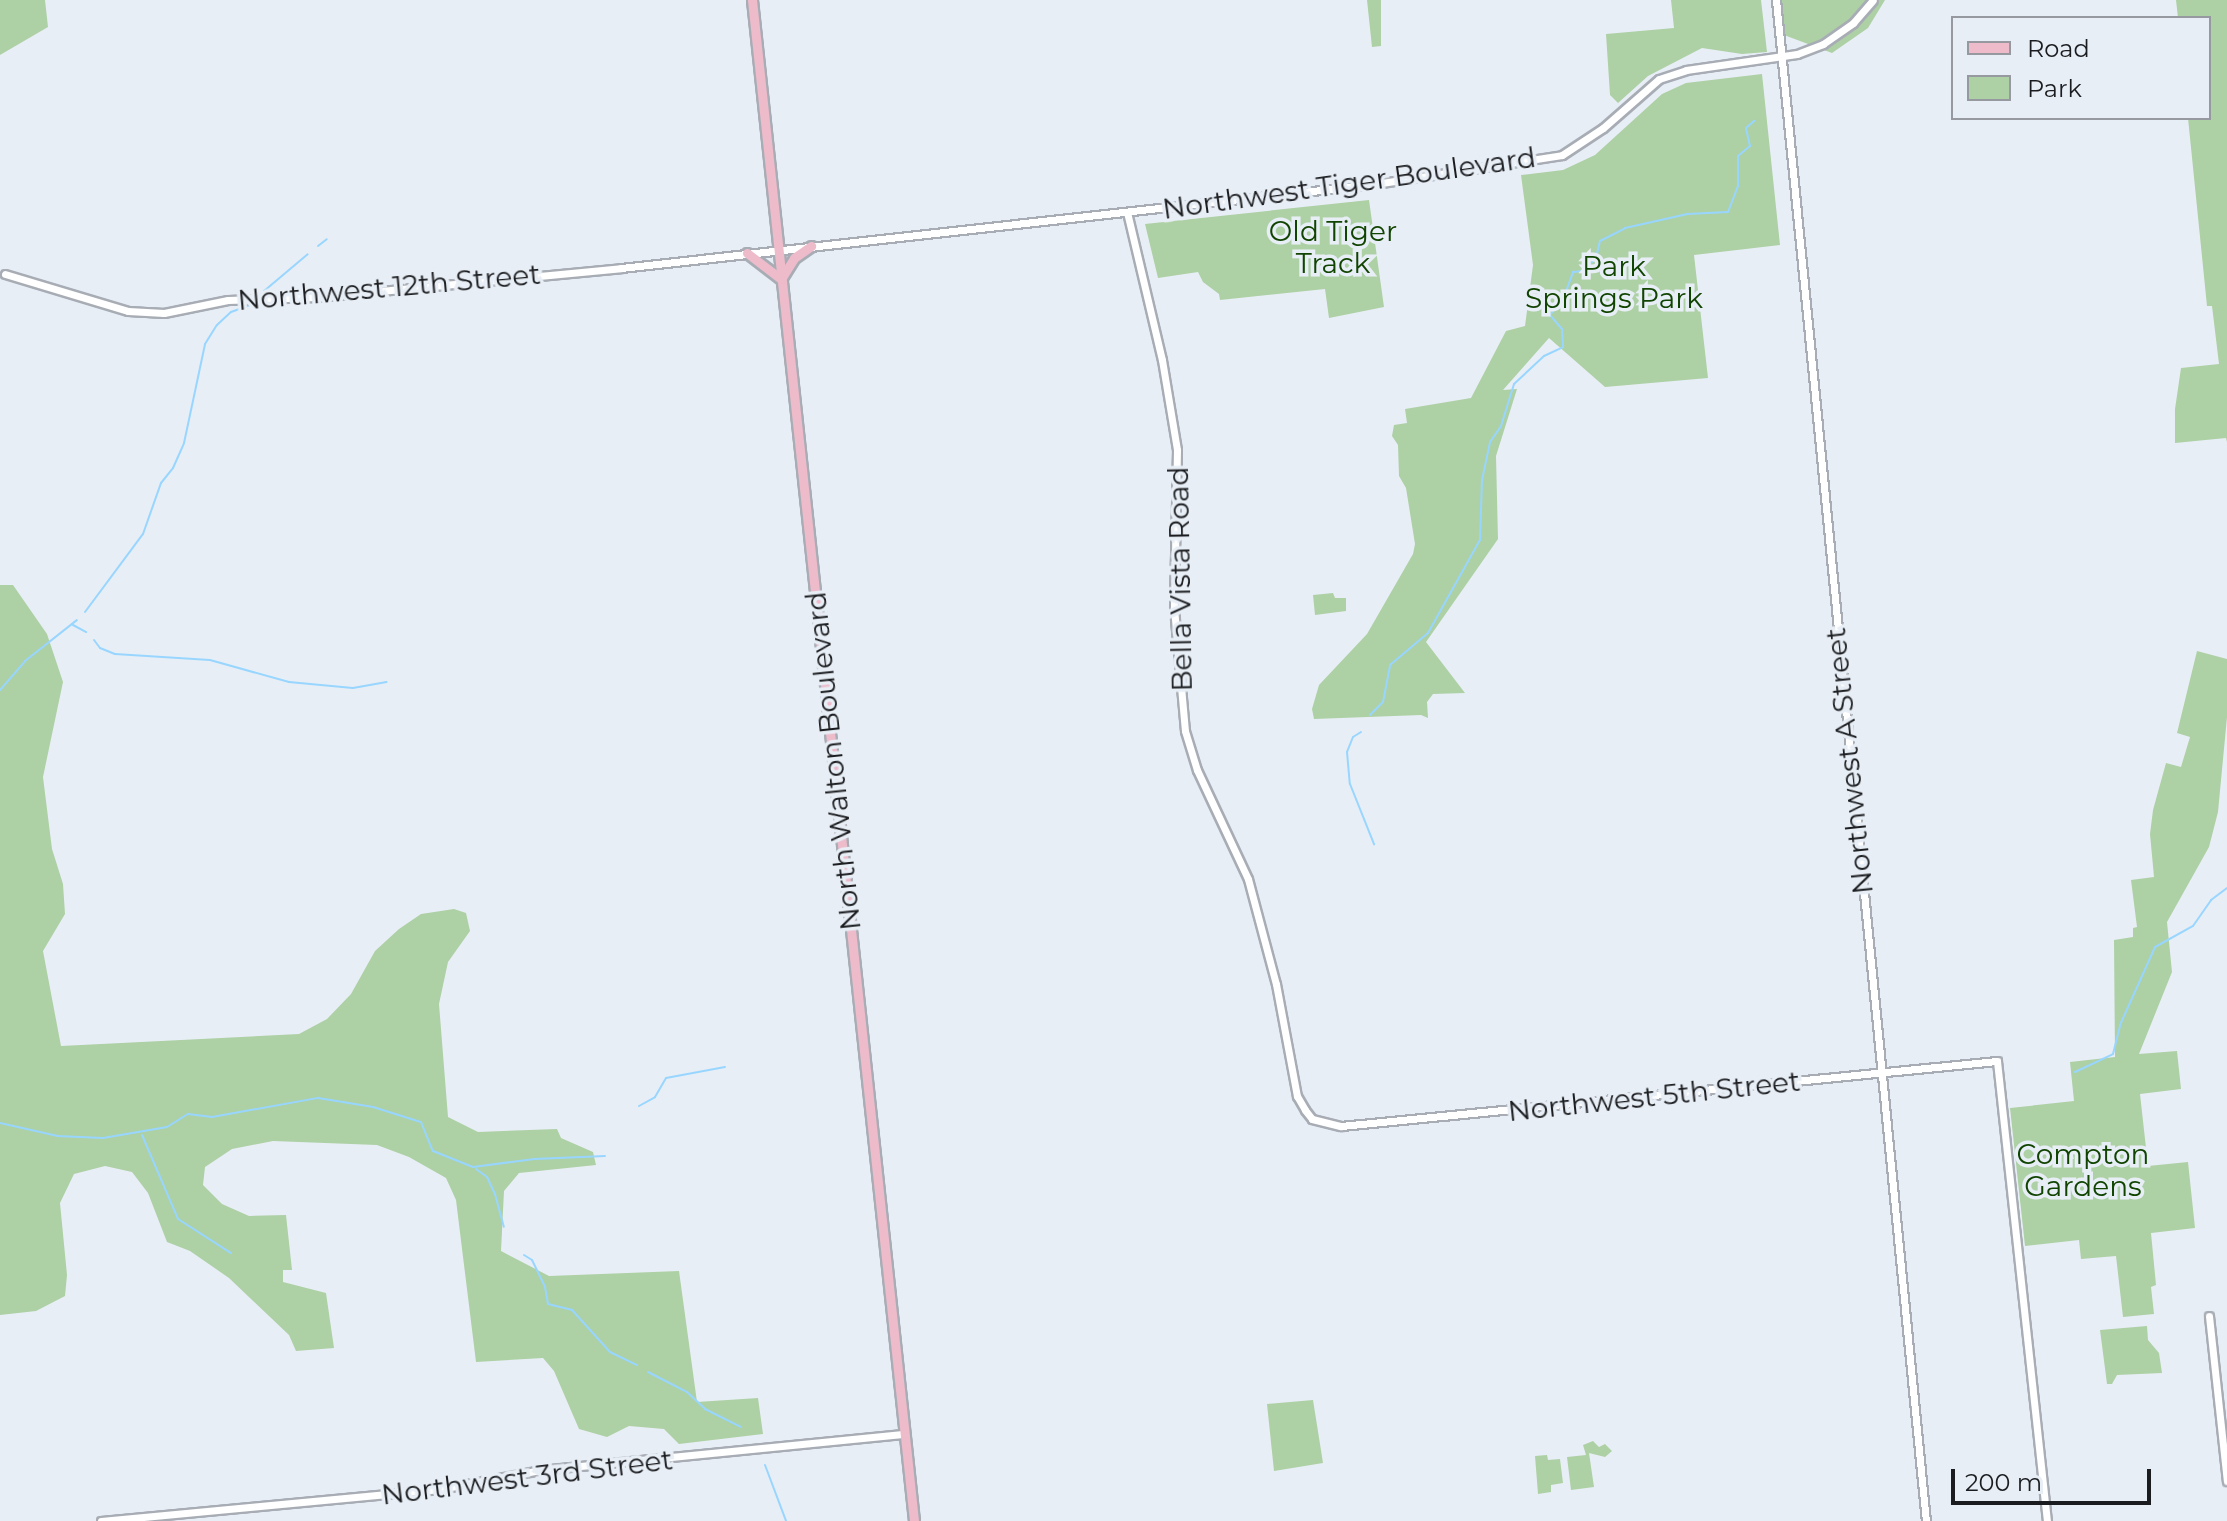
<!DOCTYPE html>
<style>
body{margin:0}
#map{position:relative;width:2227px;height:1521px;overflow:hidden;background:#e8eef6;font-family:Montserrat,sans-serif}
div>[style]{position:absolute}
.green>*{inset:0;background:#add0a5}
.stream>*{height:2px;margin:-1px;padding:0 1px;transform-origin:1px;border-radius:1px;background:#99d6ff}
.roads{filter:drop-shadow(2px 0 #a8adb5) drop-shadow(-2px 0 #a8adb5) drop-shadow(0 2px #a8adb5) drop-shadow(0 -2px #a8adb5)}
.tertiary>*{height:7px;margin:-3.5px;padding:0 3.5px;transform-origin:3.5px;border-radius:3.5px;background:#fff}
.primary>*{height:9px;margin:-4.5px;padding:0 4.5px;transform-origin:4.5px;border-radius:4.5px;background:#edbbca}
span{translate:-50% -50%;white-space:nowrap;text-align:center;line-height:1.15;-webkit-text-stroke:7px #e8eef6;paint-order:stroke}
.street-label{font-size:28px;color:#1a1c1f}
.park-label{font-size:28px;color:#104400}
.legend{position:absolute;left:1951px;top:16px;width:260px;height:104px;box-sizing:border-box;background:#e8eef6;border:2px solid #969aa0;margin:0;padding:10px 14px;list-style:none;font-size:24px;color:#1a1c1f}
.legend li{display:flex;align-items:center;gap:16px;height:40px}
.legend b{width:40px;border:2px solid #969aa0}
.scale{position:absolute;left:1951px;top:1469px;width:200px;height:36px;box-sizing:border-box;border:4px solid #1a1c1f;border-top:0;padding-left:10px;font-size:24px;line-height:28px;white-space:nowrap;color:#1a1c1f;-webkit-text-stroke:6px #e8eef6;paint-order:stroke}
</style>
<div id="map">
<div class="green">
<div style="clip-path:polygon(0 0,45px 0,48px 27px,0 55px)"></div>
<div style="clip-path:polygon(1367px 0,1381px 0,1381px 46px,1372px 47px)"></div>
<div style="clip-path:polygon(1671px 0,1761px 0,1767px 52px,1742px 54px,1702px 48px,1648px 76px,1618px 103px,1610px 95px,1606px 34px,1674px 28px)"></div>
<div style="clip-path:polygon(1780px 0,1885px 0,1868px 28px,1832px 53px,1784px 35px)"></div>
<div style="clip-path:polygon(2176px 0,2227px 0,2227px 442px,2226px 438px,2175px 443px,2175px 409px,2181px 368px,2219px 364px,2212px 306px,2207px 306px,2188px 118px,2209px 118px,2209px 18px,2178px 18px)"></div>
<div style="clip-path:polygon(1762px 74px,1780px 245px,1694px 255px,1708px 378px,1605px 387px,1549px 338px,1503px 390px,1517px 389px,1496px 456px,1498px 539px,1426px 642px,1465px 693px,1433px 694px,1427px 702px,1428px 718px,1421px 715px,1314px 719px,1312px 709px,1319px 685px,1367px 634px,1413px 554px,1415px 544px,1406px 488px,1399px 476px,1398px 445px,1392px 436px,1394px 425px,1407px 423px,1405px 409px,1471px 398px,1506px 331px,1525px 326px,1533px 265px,1521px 175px,1563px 170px,1595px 155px,1662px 94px,1686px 83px)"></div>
<div style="clip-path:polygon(1369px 200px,1384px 307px,1329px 318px,1325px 289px,1220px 300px,1219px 294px,1203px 282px,1198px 272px,1158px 278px,1145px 224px)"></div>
<div style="clip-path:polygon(0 585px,13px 585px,47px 634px,63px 682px,43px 777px,52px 849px,63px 884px,65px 914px,43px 951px,61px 1046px,299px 1034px,327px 1019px,351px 994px,375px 951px,399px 929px,421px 914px,454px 909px,466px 913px,470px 931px,448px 962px,439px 1004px,448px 1117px,478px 1132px,557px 1129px,561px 1138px,593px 1152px,596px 1165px,519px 1173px,504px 1191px,501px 1251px,549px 1276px,679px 1271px,697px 1402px,758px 1398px,763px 1434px,679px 1444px,664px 1429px,629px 1426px,607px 1437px,579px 1429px,554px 1371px,543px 1358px,476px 1362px,456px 1200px,446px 1178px,409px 1157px,377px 1145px,273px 1141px,232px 1149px,205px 1167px,203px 1185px,222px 1204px,249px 1216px,286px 1215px,292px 1270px,283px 1270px,283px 1282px,326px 1293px,334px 1348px,296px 1351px,289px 1335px,229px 1278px,190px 1251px,167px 1242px,148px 1193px,132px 1172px,105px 1166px,74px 1174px,60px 1203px,67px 1275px,65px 1296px,36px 1311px,0 1315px)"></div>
<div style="clip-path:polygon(1333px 593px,1335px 598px,1346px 598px,1346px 611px,1315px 615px,1313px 595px)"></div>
<div style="clip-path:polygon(2197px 651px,2227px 659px,2227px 717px,2218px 812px,2209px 847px,2167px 922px,2172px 972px,2139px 1054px,2177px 1051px,2181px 1089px,2140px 1094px,2148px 1166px,2188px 1162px,2195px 1228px,2151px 1233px,2156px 1285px,2151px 1287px,2154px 1314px,2123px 1317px,2116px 1256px,2081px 1259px,2079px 1240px,2025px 1246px,2010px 1108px,2074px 1101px,2070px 1062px,2115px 1057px,2114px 940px,2133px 937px,2133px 928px,2137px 927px,2131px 880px,2154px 877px,2150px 834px,2153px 810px,2166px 763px,2181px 767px,2190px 737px,2177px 733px)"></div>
<div style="clip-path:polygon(2147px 1326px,2148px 1340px,2159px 1353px,2162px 1373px,2117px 1375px,2112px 1384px,2107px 1384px,2100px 1330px)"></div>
<div style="clip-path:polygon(1313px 1400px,1323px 1463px,1274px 1471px,1267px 1404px)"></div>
<div style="clip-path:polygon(1593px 1441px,1599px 1447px,1605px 1444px,1612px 1451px,1605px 1457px,1589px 1453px,1594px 1487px,1571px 1490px,1567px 1457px,1586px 1455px,1583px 1445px)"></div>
<div style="clip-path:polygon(1547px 1455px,1548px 1460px,1560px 1459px,1563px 1483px,1551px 1485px,1551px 1492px,1538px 1494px,1535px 1456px)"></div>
</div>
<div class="stream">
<div style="left:318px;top:246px;width:11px;rotate:-38deg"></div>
<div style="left:264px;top:291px;width:57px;rotate:-40.1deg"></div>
<div style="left:85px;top:612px;width:97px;rotate:-53.4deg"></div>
<div style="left:143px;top:534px;width:54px;rotate:-70.6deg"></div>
<div style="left:161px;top:483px;width:19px;rotate:-51deg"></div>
<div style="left:173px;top:468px;width:27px;rotate:-66deg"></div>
<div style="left:184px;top:443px;width:101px;rotate:-78deg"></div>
<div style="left:205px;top:344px;width:22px;rotate:-58deg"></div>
<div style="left:217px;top:325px;width:19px;rotate:-43deg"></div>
<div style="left:231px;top:312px;width:27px;rotate:-20deg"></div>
<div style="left:73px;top:625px;width:15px;rotate:28deg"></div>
<div style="left:94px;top:640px;width:10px;rotate:53deg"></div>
<div style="left:100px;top:648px;width:16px;rotate:22deg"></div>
<div style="left:115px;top:654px;width:95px;rotate:3.6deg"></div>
<div style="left:210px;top:660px;width:82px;rotate:15.6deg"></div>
<div style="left:289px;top:682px;width:64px;rotate:5.4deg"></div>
<div style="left:353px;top:688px;width:34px;rotate:-10deg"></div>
<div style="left:0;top:690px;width:38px;rotate:-49deg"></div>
<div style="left:25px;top:661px;width:66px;rotate:-38.3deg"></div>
<div style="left:1370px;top:715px;width:18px;rotate:-45deg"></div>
<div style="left:1383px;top:702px;width:38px;rotate:-79deg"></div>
<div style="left:1390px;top:665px;width:50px;rotate:-40.1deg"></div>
<div style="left:1428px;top:633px;width:107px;rotate:-60.8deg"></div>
<div style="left:1480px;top:540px;width:60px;rotate:-88.1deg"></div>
<div style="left:1482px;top:480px;width:39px;rotate:-78deg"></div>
<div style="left:1490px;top:442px;width:19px;rotate:-55deg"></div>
<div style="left:1501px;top:426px;width:44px;rotate:-72.8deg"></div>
<div style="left:1514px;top:384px;width:41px;rotate:-43deg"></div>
<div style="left:1544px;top:356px;width:21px;rotate:-25deg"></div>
<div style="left:1563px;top:347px;width:18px;rotate:-93deg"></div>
<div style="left:1562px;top:329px;width:18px;rotate:-131deg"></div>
<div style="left:1550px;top:315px;width:23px;rotate:-52deg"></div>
<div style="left:1564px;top:297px;width:27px;rotate:-70deg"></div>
<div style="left:1573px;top:272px;width:10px;rotate:-6deg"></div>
<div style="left:1583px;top:271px;width:18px;rotate:-45deg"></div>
<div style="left:1596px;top:258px;width:17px;rotate:-77deg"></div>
<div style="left:1600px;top:241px;width:28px;rotate:-27deg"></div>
<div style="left:1625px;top:228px;width:64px;rotate:-12.7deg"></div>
<div style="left:1687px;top:214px;width:41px;rotate:-2.8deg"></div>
<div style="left:1728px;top:212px;width:28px;rotate:-69deg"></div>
<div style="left:1738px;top:186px;width:30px;rotate:-90deg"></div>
<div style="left:1738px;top:156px;width:16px;rotate:-40deg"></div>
<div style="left:1750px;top:146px;width:18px;rotate:-103deg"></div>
<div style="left:1746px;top:128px;width:11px;rotate:-41deg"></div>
<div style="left:1361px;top:732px;width:9px;rotate:148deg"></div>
<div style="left:1353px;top:737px;width:16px;rotate:112deg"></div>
<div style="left:1347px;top:752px;width:32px;rotate:85deg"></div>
<div style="left:1350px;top:784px;width:65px;rotate:68.2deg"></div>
<div style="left:2075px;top:1072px;width:42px;rotate:-25.3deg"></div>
<div style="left:2113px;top:1054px;width:30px;rotate:-76deg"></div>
<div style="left:2120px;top:1025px;width:85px;rotate:-65.8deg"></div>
<div style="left:2155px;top:947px;width:43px;rotate:-28.9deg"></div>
<div style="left:2193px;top:926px;width:32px;rotate:-55deg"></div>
<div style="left:2211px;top:900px;width:20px;rotate:-37deg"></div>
<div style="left:639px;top:1106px;width:18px;rotate:-29deg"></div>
<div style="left:655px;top:1097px;width:22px;rotate:-60deg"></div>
<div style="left:666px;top:1078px;width:60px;rotate:-10.6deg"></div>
<div style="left:0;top:1123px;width:58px;rotate:12.8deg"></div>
<div style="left:57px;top:1136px;width:46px;rotate:2.5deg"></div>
<div style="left:103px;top:1138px;width:65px;rotate:-9.8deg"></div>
<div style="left:167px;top:1127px;width:25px;rotate:-32deg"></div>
<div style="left:188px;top:1114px;width:24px;rotate:7deg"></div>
<div style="left:212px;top:1117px;width:108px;rotate:-10.2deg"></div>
<div style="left:318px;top:1098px;width:56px;rotate:9.3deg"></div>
<div style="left:373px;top:1107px;width:50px;rotate:17.4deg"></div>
<div style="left:421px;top:1122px;width:31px;rotate:68deg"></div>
<div style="left:433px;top:1151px;width:43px;rotate:21.8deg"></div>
<div style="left:473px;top:1167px;width:62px;rotate:-7.5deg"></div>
<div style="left:534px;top:1159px;width:71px;rotate:-2.4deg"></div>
<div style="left:142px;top:1135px;width:91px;rotate:66.8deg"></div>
<div style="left:178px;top:1219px;width:63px;rotate:32.7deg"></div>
<div style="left:476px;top:1169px;width:14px;rotate:36deg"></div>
<div style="left:487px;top:1177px;width:19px;rotate:65deg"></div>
<div style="left:495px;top:1194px;width:34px;rotate:75deg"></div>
<div style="left:524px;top:1255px;width:9px;rotate:32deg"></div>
<div style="left:532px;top:1260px;width:30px;rotate:64deg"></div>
<div style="left:545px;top:1287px;width:17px;rotate:80deg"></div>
<div style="left:548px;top:1304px;width:25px;rotate:14deg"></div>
<div style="left:572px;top:1310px;width:57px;rotate:47.9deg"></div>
<div style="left:610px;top:1352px;width:30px;rotate:26deg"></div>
<div style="left:648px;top:1372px;width:44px;rotate:27.1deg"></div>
<div style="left:687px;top:1392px;width:25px;rotate:43deg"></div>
<div style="left:705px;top:1409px;width:40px;rotate:26.6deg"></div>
<div style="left:765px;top:1465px;width:60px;rotate:69.4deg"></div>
</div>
<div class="roads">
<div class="tertiary">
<div style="left:1776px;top:0;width:1528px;rotate:84.37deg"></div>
<div style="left:1127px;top:212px;width:152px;rotate:76.7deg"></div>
<div style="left:1162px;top:360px;width:91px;rotate:80.5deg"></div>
<div style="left:1177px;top:450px;width:158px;rotate:91.1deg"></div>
<div style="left:1174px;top:608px;width:123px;rotate:84.9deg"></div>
<div style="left:1185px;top:731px;width:41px;rotate:72.9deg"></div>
<div style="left:1197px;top:770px;width:120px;rotate:64.9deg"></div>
<div style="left:1248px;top:879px;width:109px;rotate:75.1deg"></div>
<div style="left:1276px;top:984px;width:114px;rotate:79.4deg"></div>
<div style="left:1297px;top:1096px;width:16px;rotate:60deg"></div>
<div style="left:1305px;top:1110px;width:11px;rotate:52deg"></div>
<div style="left:1312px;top:1119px;width:30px;rotate:14deg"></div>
<div style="left:1341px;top:1126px;width:659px;rotate:-5.66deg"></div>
<div style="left:1997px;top:1061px;width:463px;rotate:83.8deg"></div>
<div style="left:5px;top:274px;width:128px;rotate:16.7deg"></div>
<div style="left:128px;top:311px;width:36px;rotate:3deg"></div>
<div style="left:164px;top:313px;width:65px;rotate:-11.5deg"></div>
<div style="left:228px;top:300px;width:89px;rotate:-1.9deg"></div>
<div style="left:317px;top:297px;width:305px;rotate:-5.4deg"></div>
<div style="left:621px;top:268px;width:759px;rotate:-6.36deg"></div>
<div style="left:1375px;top:184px;width:189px;rotate:-8.8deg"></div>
<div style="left:1562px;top:155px;width:49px;rotate:-33.4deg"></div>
<div style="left:1603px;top:128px;width:74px;rotate:-41.2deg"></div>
<div style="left:1659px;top:79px;width:28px;rotate:-18deg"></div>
<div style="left:1686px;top:70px;width:112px;rotate:-8.2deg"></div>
<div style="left:1797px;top:54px;width:28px;rotate:-21deg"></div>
<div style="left:1823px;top:44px;width:37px;rotate:-35deg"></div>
<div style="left:1853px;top:23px;width:30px;rotate:-49deg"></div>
<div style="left:2209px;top:1316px;width:166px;rotate:83.8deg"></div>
<div style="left:101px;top:1521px;width:341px;rotate:-5.4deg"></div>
<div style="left:440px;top:1489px;width:103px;rotate:-10.7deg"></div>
<div style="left:541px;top:1470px;width:365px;rotate:-5.7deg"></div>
</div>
<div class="primary">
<div style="left:752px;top:0;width:1530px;rotate:83.92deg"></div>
<div style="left:747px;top:253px;width:43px;rotate:37.4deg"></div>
<div style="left:781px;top:279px;width:25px;rotate:-58deg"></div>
<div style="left:794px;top:258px;width:21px;rotate:-35deg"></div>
</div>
</div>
<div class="street-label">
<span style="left:1349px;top:183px;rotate:-8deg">Northwest Tiger Boulevard</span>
<span style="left:389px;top:287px;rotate:-5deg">Northwest 12th Street</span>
<span style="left:1180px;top:579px;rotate:-91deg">Bella Vista Road</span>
<span style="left:833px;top:761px;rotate:-96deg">North Walton Boulevard</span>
<span style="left:1849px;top:761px;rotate:-96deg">Northwest A Street</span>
<span style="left:1654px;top:1096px;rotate:-6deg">Northwest 5th Street</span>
<span style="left:527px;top:1477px;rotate:-7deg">Northwest 3rd Street</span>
</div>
<div class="park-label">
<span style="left:1333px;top:247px">Old Tiger<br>Track</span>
<span style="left:1614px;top:282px">Park<br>Springs Park</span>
<span style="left:2083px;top:1170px">Compton<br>Gardens</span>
</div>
<ul class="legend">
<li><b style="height:10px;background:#edbbca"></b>Road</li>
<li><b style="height:22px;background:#add0a5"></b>Park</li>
</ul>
<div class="scale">200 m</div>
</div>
